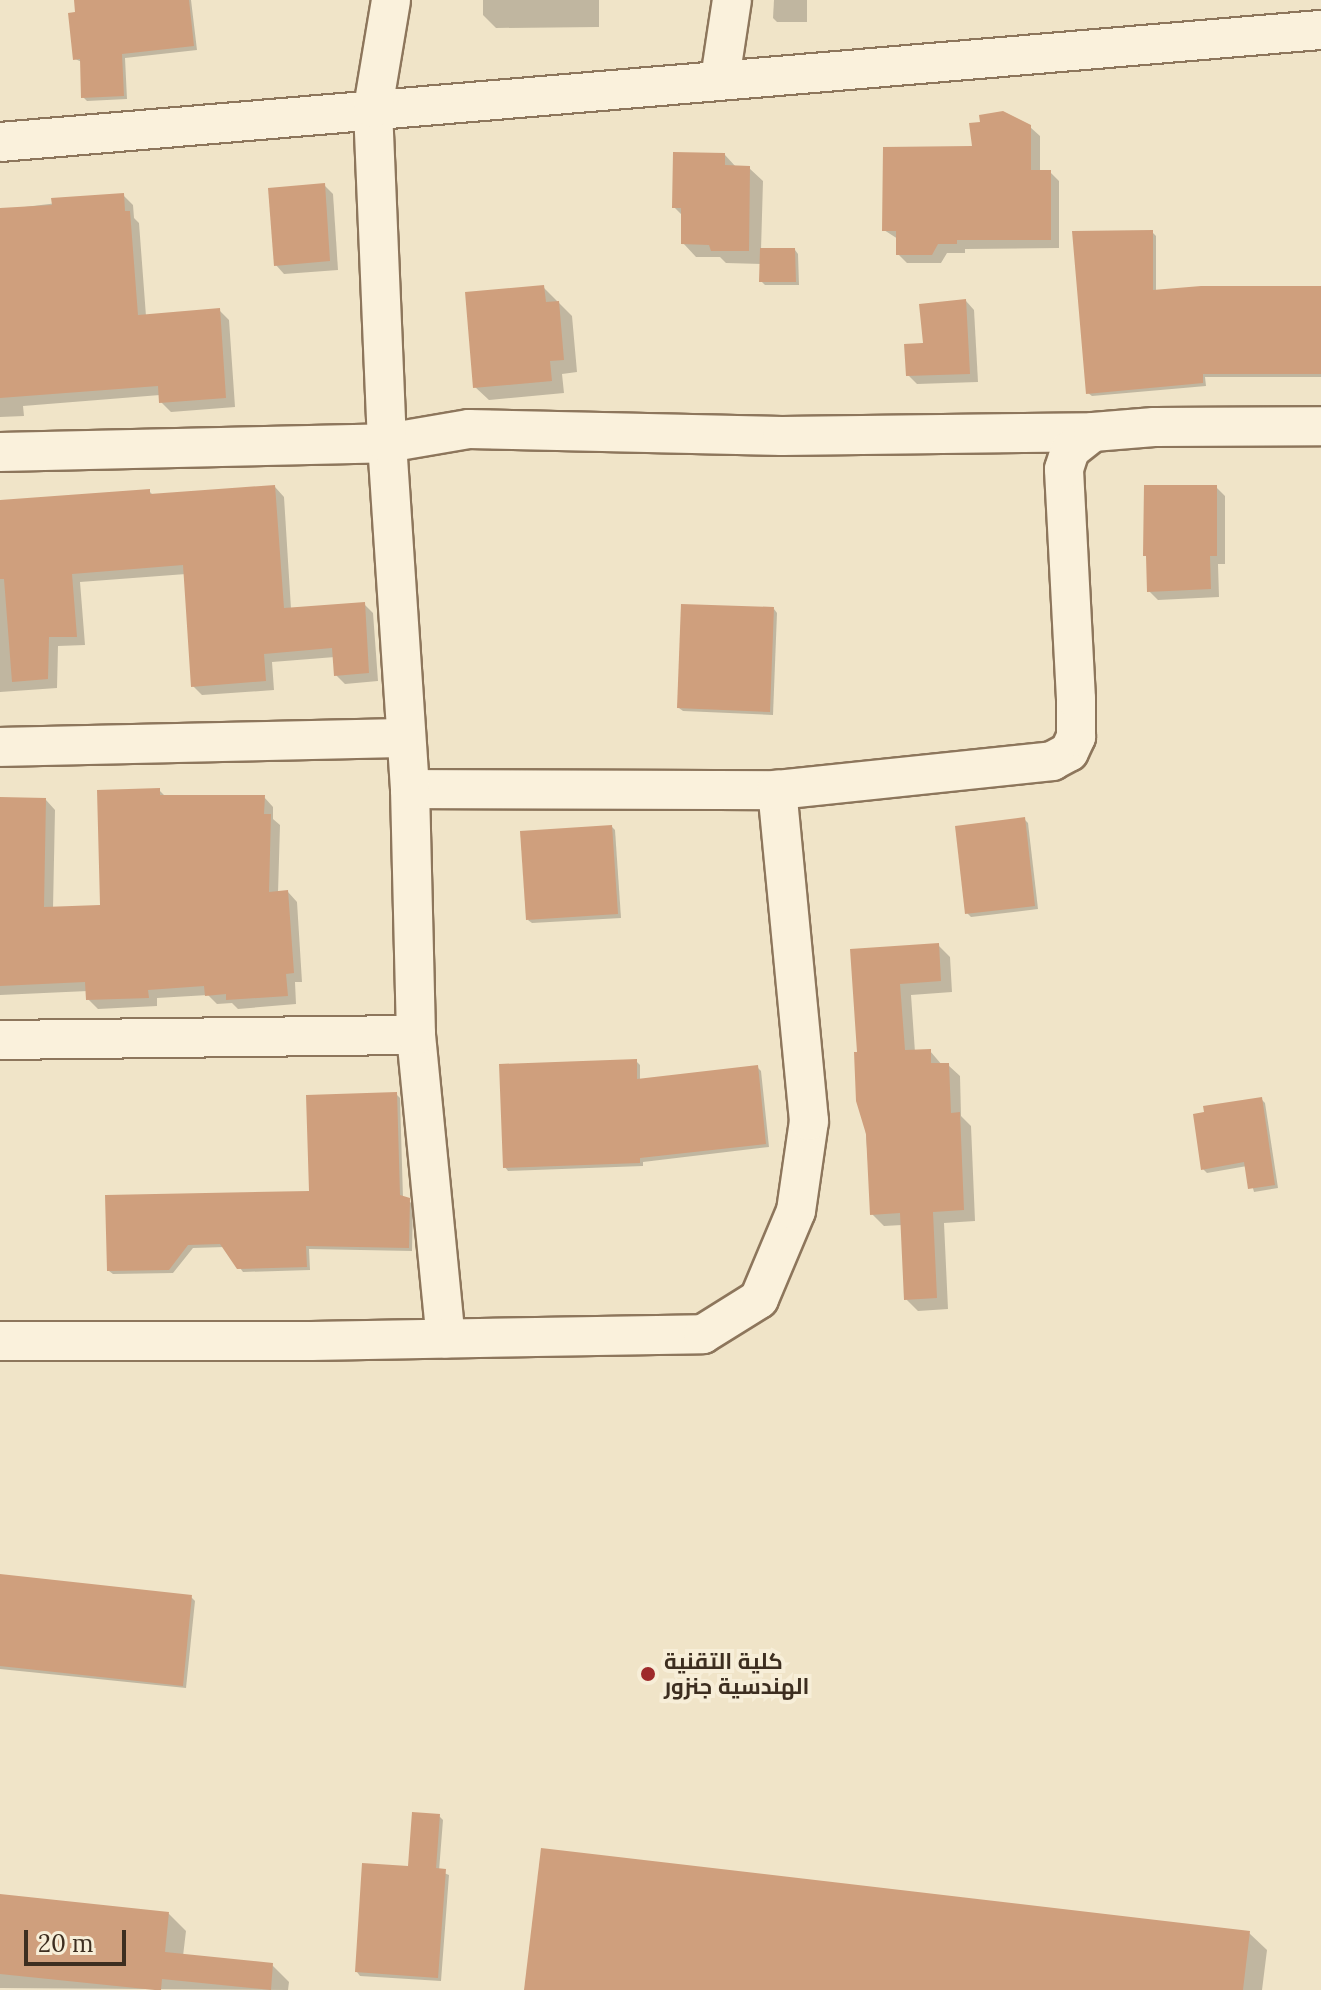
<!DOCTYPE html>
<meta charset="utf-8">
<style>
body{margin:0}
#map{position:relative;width:1321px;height:1990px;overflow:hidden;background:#f0e4c8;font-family:Lora,Cairo,serif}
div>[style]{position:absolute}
.shadow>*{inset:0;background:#0003}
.building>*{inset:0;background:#cf9f7d}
.roads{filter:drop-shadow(2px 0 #8d765c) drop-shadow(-2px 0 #8d765c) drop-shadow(0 2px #8d765c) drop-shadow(0 -2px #8d765c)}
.street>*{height:38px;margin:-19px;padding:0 19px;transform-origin:19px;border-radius:19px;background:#faf1dc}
.dots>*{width:22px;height:22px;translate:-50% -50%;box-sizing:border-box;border:4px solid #f7eed8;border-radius:50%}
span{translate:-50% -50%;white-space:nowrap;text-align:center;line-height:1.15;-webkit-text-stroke:8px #f7eed8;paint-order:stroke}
.poi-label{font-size:22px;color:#3d2e20;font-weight:700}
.left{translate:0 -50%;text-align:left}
.scale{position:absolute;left:24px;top:1930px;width:102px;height:36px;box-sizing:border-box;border:4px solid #3d2e20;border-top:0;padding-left:10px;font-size:24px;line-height:28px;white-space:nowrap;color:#3d2e20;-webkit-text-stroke:6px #f7eed8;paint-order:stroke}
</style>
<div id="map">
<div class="shadow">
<div style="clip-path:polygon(76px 0,191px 0,197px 50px,125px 58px,127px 99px,87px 101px,83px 97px,82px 62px,75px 59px)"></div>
<div style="clip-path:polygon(483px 0,599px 0,599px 27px,496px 28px,483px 15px)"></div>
<div style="clip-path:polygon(774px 0,807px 0,807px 22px,777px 22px,773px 18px)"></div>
<div style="clip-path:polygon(1030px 127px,1040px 136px,1040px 172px,1050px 172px,1059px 181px,1059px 248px,965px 249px,965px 253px,947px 253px,941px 263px,907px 263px,898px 254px,898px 239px,884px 230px,974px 148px)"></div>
<div style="clip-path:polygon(725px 155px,736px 167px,749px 168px,763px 181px,761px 250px,795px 250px,798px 254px,799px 285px,765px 285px,761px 281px,762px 264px,726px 263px,720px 257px,696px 257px,683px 243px,683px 216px,674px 207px)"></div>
<div style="clip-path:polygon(324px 185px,333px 194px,338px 270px,284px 274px,276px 265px)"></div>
<div style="clip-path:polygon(123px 195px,133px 205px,134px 218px,139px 223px,146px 316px,219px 310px,229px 320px,235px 407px,171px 412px,161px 402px,160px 395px,23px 406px,24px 416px,0 417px,0 210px)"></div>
<div style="clip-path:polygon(1152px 232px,1156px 236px,1156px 292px,1321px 288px,1321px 377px,1205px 377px,1206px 386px,1092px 396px,1088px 393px)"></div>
<div style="clip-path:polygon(543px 287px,572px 316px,577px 372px,562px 374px,564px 393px,489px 400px,475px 387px)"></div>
<div style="clip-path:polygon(966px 301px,974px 310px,978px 382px,917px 384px,908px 375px,925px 345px)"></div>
<div style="clip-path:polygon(275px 487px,284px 497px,291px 609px,364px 604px,373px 613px,378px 681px,345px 684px,336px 675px,335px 657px,272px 662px,274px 690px,202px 695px,193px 686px,186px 574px,80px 582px,85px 645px,58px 646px,57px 688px,0 692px,0 504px,149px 491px,154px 496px)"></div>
<div style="clip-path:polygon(1216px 487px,1225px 496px,1225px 564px,1218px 564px,1219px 597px,1158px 600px,1149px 591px)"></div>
<div style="clip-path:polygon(774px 609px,777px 613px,773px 715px,683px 711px,679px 708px)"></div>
<div style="clip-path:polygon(159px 790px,166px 797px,264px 797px,273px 807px,273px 819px,280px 825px,278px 893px,288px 892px,297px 902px,302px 982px,295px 982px,296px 1004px,238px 1009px,232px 1003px,217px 1004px,208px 995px,157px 998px,157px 1006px,98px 1009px,88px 999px,88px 991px,0 995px,0 799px,46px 800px,55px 810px,53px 909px,102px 907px)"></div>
<div style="clip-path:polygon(1024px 819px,1028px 823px,1038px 909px,971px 917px,967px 913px)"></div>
<div style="clip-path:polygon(612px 827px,615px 830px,621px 918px,532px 923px,528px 920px)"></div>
<div style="clip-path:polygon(938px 945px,950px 957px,952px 992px,911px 995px,915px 1052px,930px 1051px,942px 1065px,948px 1065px,960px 1076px,961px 1116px,971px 1126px,975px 1221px,944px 1223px,948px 1309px,918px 1311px,906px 1299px,902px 1225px,884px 1226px,872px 1214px,852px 951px)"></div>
<div style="clip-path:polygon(636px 1061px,640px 1065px,640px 1080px,757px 1067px,761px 1071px,769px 1147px,643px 1162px,643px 1166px,508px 1171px,505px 1167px)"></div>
<div style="clip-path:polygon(396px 1094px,400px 1098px,403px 1198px,413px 1204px,412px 1251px,309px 1249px,310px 1270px,243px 1272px,225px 1247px,193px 1248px,173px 1273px,113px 1274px,109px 1271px,311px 1193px)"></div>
<div style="clip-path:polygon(1261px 1099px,1265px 1103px,1278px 1188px,1254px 1192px,1247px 1166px,1207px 1173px,1203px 1169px)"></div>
<div style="clip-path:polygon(0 1576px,191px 1597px,195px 1601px,186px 1688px,0 1669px)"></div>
<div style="clip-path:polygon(439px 1816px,443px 1820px,439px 1871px,449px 1875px,441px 1981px,360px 1976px,357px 1972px)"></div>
<div style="clip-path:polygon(0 1896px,169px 1914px,186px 1931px,183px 1956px,272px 1965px,289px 1982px,288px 1990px,0 1988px)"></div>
<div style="clip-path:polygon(1249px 1933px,1267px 1950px,1262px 1990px,526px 1990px)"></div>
</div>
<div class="building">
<div style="clip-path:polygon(74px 0,189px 0,194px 46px,122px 54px,124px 96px,81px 98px,80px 59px,73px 60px,68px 13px,75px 12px)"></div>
<div style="clip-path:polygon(1003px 111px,1031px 125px,1031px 170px,1051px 170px,1051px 240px,957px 240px,957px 244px,938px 244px,932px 255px,896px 255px,896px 231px,882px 231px,883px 147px,972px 146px,969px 123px,980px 122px,979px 115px)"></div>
<div style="clip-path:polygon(673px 152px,725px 153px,725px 165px,750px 166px,749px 251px,711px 251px,709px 245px,681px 244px,681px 208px,672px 208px)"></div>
<div style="clip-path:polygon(325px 183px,330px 261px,274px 266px,268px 188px)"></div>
<div style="clip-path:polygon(124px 193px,125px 211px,130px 211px,138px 315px,220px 308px,226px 398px,159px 403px,158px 386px,0 398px,0 208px,52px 205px,51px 198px)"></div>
<div style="clip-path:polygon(1153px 230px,1153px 290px,1201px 286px,1321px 286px,1321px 374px,1203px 374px,1203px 383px,1086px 394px,1072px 231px)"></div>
<div style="clip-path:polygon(760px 248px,795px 248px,796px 282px,759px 282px)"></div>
<div style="clip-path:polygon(544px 285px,546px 302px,559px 301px,564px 360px,550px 361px,552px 381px,473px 388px,465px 292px)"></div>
<div style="clip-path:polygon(966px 299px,970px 374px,906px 376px,904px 344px,923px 343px,919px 304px)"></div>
<div style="clip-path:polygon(275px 485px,284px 608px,365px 602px,369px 673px,334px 676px,332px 648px,264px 654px,266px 681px,191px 687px,183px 565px,72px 574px,77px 637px,49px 637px,48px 679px,12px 682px,4px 579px,0 579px,0 500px,150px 489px,150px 494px)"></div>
<div style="clip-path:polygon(1144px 485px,1217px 485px,1217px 556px,1210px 556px,1211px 589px,1147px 592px,1146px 556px,1143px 556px)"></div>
<div style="clip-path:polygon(681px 604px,774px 607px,770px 712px,677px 708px)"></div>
<div style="clip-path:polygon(160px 788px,160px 795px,265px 795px,264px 814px,271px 814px,269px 892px,288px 890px,294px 973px,286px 974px,288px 996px,226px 1000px,226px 994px,205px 996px,204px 986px,148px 990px,149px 998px,86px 1000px,85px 982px,0 986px,0 797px,46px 798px,44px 907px,100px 905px,97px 790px)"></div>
<div style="clip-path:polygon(1025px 817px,1035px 906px,965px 914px,955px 826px)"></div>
<div style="clip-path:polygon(612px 825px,618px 914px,526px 920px,520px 831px)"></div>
<div style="clip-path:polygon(939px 943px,941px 981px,900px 984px,905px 1050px,931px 1049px,931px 1063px,949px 1063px,951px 1113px,960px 1112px,964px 1210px,933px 1212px,937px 1298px,904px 1300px,900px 1213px,870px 1215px,866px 1134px,856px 1101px,854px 1052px,857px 1052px,850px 949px)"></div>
<div style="clip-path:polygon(637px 1059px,637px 1079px,758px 1065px,766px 1144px,640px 1158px,640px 1163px,503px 1168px,499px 1064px)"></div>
<div style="clip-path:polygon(397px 1092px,400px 1195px,410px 1198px,409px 1248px,306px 1246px,307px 1267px,237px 1269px,220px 1244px,188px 1245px,169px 1270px,107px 1271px,105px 1195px,309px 1191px,306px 1095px)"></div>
<div style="clip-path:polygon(1262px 1097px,1275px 1185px,1248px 1189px,1244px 1162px,1201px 1170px,1193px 1114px,1204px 1112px,1203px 1106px)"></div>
<div style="clip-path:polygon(0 1574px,192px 1595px,183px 1686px,0 1666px)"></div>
<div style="clip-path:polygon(412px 1812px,440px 1814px,436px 1868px,446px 1869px,438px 1978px,355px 1972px,362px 1863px,408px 1866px)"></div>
<div style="clip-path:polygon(541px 1848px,1250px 1931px,1243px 1990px,524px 1990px)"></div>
<div style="clip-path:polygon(0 1894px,169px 1912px,165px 1952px,273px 1963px,271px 1990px,162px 1979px,161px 1990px,155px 1990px,0 1974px)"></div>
</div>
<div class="roads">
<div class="street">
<div style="left:720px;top:79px;width:80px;rotate:-81.4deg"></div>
<div style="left:0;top:142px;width:1326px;rotate:-4.85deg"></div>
<div style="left:0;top:452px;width:387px;rotate:-1.3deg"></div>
<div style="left:387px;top:443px;width:83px;rotate:-9.7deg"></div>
<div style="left:469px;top:429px;width:313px;rotate:1.3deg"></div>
<div style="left:782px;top:436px;width:311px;rotate:-0.7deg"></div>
<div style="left:0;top:747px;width:405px;rotate:-1.3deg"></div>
<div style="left:410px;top:789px;width:367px;rotate:0.2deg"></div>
<div style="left:416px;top:1035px;width:305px;rotate:84.4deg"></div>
<div style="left:0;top:1040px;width:416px;rotate:-0.7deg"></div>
<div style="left:416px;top:1035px;width:246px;rotate:-91.4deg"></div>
<div style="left:410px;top:789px;width:347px;rotate:-93.8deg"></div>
<div style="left:387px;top:443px;width:335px;rotate:-92.4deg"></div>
<div style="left:373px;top:108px;width:109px;rotate:-80.5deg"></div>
<div style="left:0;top:1341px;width:311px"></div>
<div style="left:311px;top:1341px;width:392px;rotate:-1deg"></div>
<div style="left:703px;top:1334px;width:66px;rotate:-32deg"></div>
<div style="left:759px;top:1299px;width:95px;rotate:-67.2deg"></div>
<div style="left:796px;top:1211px;width:91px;rotate:-81.8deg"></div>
<div style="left:809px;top:1121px;width:333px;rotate:-95.5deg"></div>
<div style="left:777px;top:790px;width:277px;rotate:-6deg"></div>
<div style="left:1052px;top:761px;width:19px;rotate:-28deg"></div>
<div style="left:1069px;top:752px;width:17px;rotate:-65deg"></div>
<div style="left:1076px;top:737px;width:38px;rotate:-90deg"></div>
<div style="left:1076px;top:699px;width:230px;rotate:-93deg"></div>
<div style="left:1064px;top:469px;width:20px;rotate:-72deg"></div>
<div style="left:1070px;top:450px;width:29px;rotate:-38deg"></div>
<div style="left:1093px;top:432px;width:61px;rotate:-4.7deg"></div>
<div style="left:1154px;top:427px;width:167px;rotate:-0.3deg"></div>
</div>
</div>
<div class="dots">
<div style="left:648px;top:1674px;background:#9e2a2b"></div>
</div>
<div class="poi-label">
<span class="left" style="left:664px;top:1674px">كلية التقنية<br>الهندسية جنزور</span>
</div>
<div class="scale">20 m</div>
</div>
